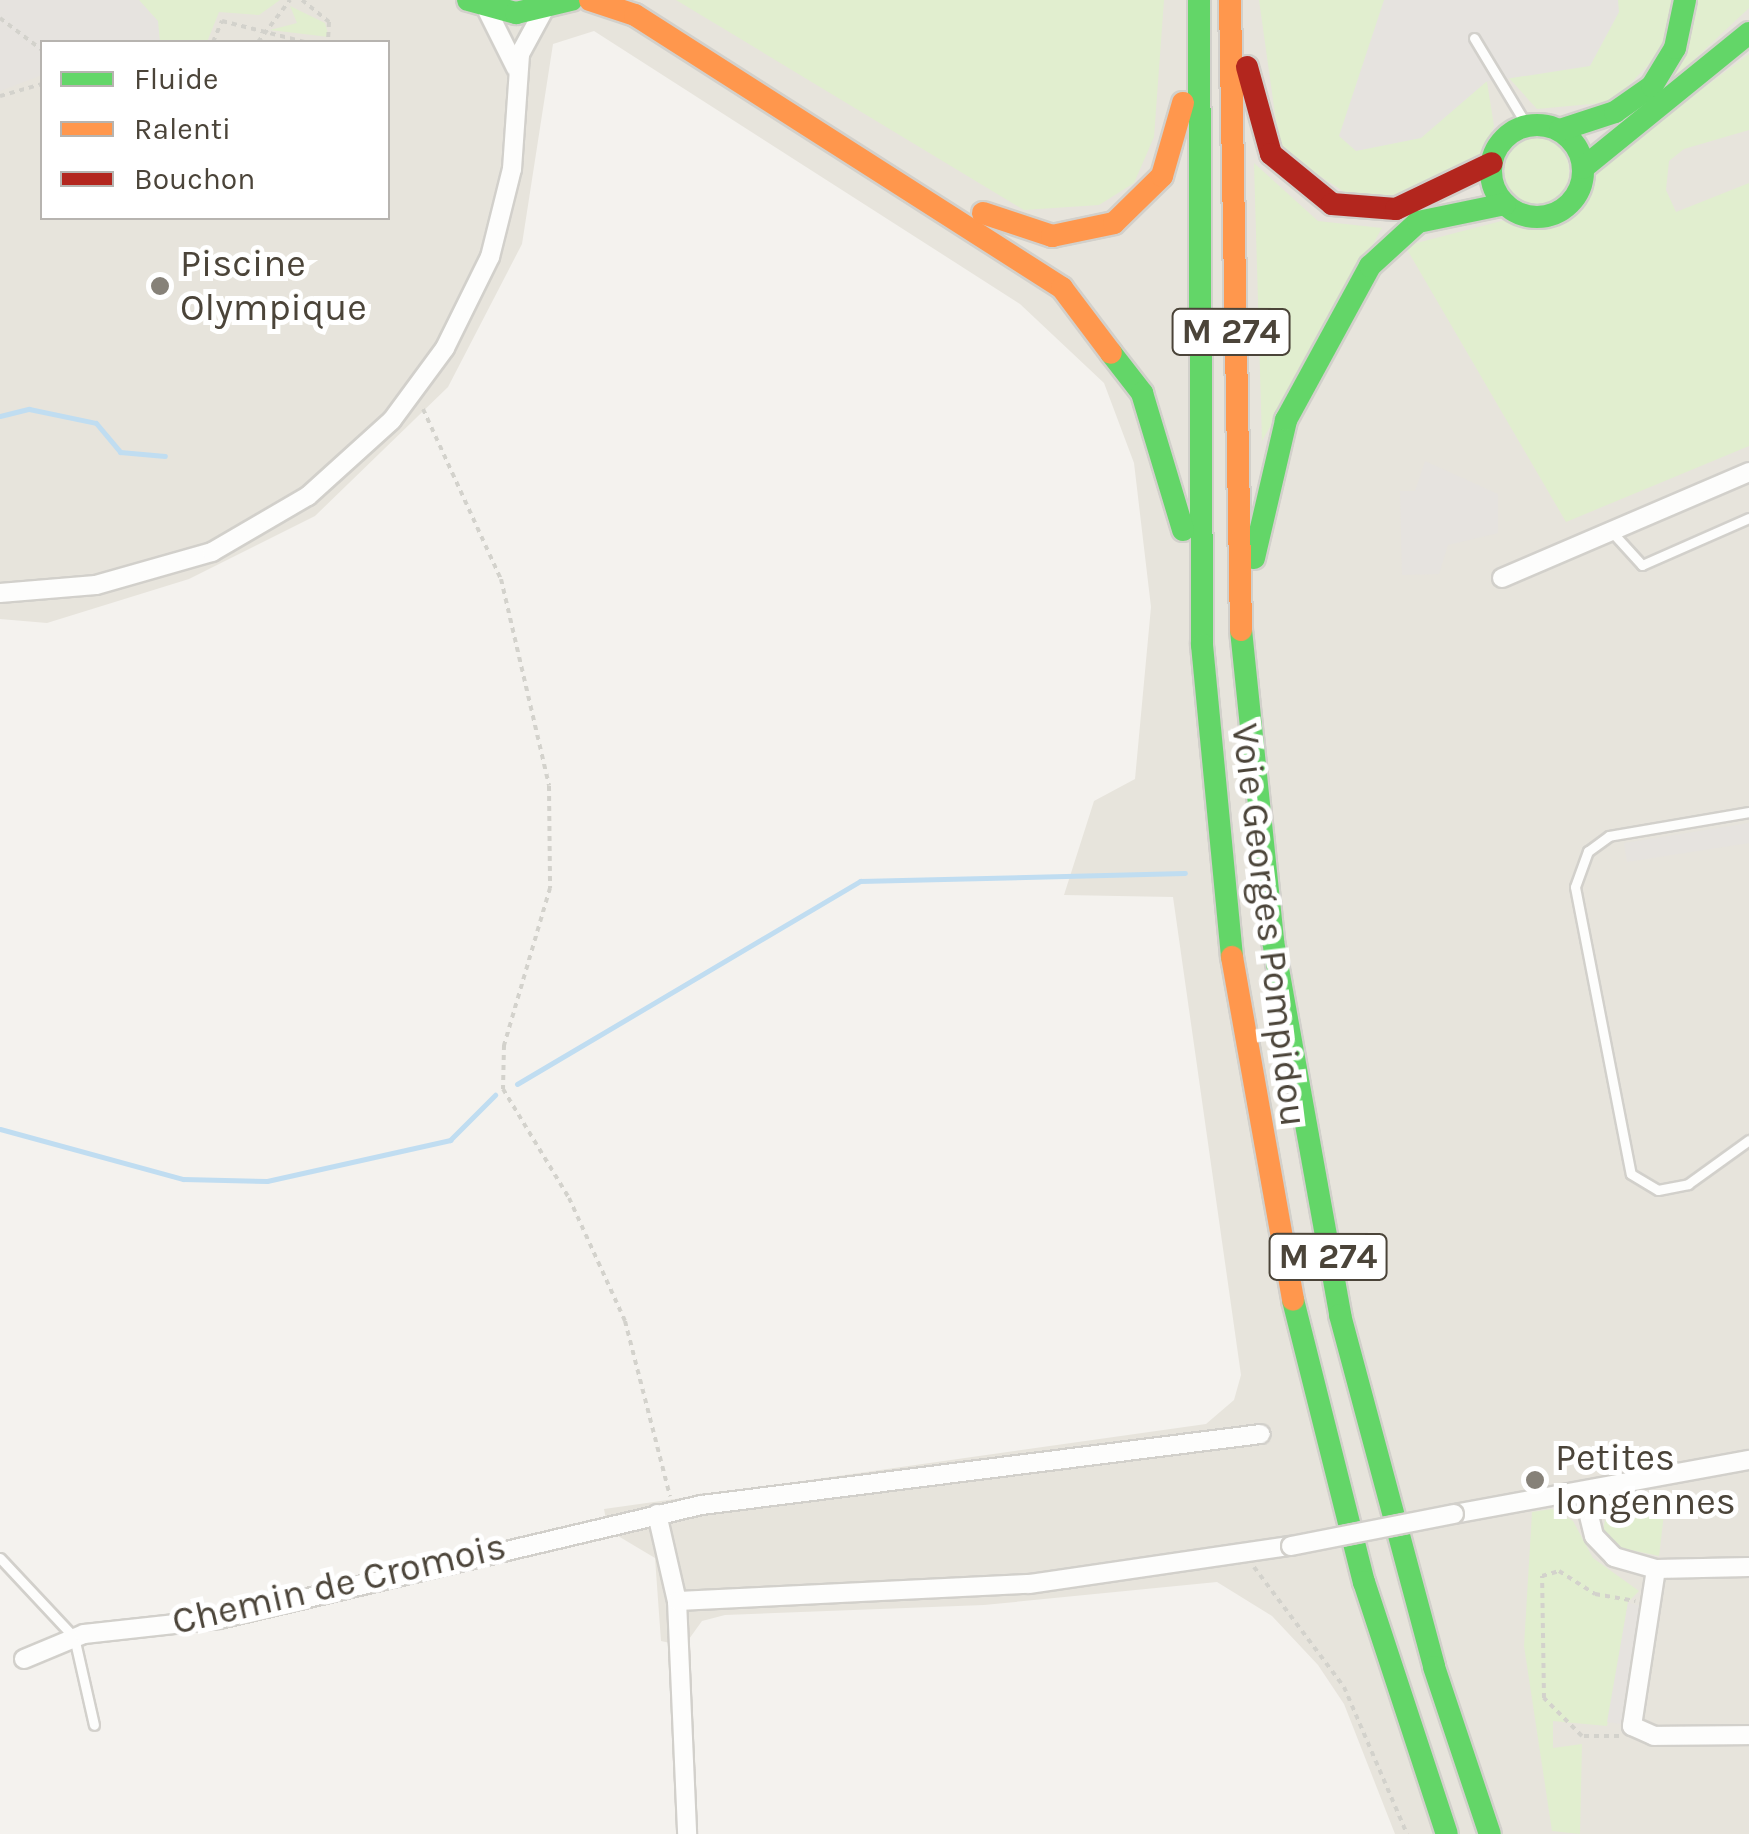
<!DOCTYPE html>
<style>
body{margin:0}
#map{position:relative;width:1749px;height:1834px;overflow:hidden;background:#f4f2ee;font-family:Karla,sans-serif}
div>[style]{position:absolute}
.residential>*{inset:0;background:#e7e4dc}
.green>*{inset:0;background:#e1eecf}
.round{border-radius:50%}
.parking>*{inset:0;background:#e6e3df}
.stream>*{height:5px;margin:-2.5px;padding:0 2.5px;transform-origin:2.5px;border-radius:2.5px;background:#c0ddf1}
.path>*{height:4px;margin-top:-2px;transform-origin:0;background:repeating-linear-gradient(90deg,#d3d2cc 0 5px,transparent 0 10px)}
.roads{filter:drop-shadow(2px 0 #d2d0cb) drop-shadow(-2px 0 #d2d0cb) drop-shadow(0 2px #d2d0cb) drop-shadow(0 -2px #d2d0cb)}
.lane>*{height:9px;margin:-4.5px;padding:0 4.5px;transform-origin:4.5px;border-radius:4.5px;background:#fdfdfc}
.street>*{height:18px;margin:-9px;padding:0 9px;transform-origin:9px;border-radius:9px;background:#fdfdfc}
.fast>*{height:22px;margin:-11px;padding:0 11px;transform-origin:11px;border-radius:11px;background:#63d668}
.fast>.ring{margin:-11px;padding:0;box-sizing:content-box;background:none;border:22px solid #63d668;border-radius:50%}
.slow>*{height:22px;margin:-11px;padding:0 11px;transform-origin:11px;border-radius:11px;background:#ff974d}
.jam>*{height:22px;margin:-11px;padding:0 11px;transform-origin:11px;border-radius:11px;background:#b3261e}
.bridges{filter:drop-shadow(2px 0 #d2d0cb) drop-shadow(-2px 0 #d2d0cb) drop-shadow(0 2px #d2d0cb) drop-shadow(0 -2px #d2d0cb)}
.street-bridge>*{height:18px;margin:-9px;padding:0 9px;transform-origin:9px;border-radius:9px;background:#fdfdfc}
.dots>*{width:28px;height:28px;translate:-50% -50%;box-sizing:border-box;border:5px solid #fff;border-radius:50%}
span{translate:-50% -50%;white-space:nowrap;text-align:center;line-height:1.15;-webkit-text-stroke:10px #fff;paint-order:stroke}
.shield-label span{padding:2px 8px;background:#fff;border:2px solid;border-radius:8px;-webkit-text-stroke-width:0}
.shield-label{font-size:35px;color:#4b4439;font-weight:700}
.poi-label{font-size:38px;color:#4b4439}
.left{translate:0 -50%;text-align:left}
.street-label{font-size:38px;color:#4b4439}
.legend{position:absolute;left:40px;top:40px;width:350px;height:180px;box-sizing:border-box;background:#fff;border:2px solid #b7b4b0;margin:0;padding:12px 18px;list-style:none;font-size:30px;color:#4b4439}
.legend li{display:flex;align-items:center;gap:20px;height:50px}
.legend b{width:50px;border:2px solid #b7b4b0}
</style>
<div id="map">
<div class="residential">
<div style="clip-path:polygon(evenodd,0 0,1749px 0,1749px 1834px,1395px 1834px,1344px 1704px,1318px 1665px,1272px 1616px,1217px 1582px,984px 1605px,725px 1615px,702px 1621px,684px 1646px,661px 1641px,655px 1558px,608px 1530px,604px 1509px,1206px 1424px,1234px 1400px,1241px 1375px,1173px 897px,1064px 895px,1094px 801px,1135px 779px,1151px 607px,1134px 463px,1104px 383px,1020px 304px,594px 31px,553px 44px,522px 244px,448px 387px,315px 516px,189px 579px,47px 623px,0 619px,0 0,42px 42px,388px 42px,388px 218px,42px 218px,42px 42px)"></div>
</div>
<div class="green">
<div style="clip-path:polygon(139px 0,280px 0,259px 15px,219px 12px,207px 42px,160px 42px)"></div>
<div style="clip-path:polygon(676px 0,1164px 0,1154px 137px,1134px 183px,1099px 205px,1024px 210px)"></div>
<div style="clip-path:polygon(1259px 0,1672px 0,1664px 48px,1613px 102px,1537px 109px,1508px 77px,1487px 82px,1494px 126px,1474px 166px,1422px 192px,1355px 199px,1280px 150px)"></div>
<div style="clip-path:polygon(1693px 0,1749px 0,1749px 8px,1669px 83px)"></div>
<div style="clip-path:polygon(290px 6px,325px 23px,329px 37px,270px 30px,297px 23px)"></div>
<div style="clip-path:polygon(1749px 54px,1749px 130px,1684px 149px,1669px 161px,1666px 190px,1676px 212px,1749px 183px,1749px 446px,1566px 522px,1405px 246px,1509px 219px,1545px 229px,1566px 222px,1606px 161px)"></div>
<div class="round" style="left:1499px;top:136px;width:70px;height:70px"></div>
<div style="clip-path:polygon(1254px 163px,1318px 221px,1382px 228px,1262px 441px)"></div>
<div style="clip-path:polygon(1666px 1497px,1659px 1556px,1621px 1548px,1603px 1529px,1609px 1504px)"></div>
<div style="clip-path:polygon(1552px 1509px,1573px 1521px,1593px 1558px,1639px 1591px,1628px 1602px,1607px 1726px,1553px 1721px,1553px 1748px,1582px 1744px,1580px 1834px,1552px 1831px,1524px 1646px,1532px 1512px)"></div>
</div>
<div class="parking">
<div style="clip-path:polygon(0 0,139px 0,158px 21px,160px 42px,42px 42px,42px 75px,0 91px)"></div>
<div style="clip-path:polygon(1384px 0,1618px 0,1619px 12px,1590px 66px,1486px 82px,1421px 138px,1356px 151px,1339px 136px)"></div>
<div style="clip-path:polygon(1425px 461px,1498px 494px,1498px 533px,1448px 545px,1439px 574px,1402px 575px,1400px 491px,1415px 491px)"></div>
<div style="clip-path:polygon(1749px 823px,1749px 843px,1627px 862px,1624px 843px)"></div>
<div style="clip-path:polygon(1628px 1603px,1642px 1606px,1621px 1724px,1607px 1722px)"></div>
</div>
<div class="stream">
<div style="left:0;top:416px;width:30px;rotate:-14deg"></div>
<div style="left:29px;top:409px;width:68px;rotate:11.8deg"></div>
<div style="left:96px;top:423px;width:38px;rotate:50deg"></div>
<div style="left:120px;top:452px;width:45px;rotate:5.1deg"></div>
<div style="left:517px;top:1084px;width:399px;rotate:-30.6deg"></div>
<div style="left:860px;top:881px;width:325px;rotate:-1.4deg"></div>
<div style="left:0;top:1129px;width:190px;rotate:15.3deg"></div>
<div style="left:183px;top:1179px;width:84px;rotate:1.4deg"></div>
<div style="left:267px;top:1181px;width:188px;rotate:-12.6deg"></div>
<div style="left:450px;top:1140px;width:64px;rotate:-45deg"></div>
</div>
<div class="path">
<div style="left:302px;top:0;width:35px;rotate:39deg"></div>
<div style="left:329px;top:22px;width:20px;rotate:93deg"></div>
<div style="left:0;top:18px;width:53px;rotate:37.3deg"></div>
<div style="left:213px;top:42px;width:23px;rotate:-67deg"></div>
<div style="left:222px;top:21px;width:86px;rotate:14.2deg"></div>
<div style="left:258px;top:42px;width:53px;rotate:-52.7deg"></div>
<div style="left:0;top:96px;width:44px;rotate:-15.9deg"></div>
<div style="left:423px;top:409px;width:187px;rotate:65.4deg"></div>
<div style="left:501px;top:579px;width:212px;rotate:76.9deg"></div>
<div style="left:549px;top:786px;width:102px;rotate:89.4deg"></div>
<div style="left:550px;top:888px;width:164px;rotate:106.3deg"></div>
<div style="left:504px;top:1045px;width:44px;rotate:91.3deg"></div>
<div style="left:503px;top:1089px;width:127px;rotate:58.8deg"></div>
<div style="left:569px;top:1198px;width:135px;rotate:65.5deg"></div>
<div style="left:625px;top:1321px;width:181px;rotate:75.6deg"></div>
<div style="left:1254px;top:1567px;width:150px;rotate:53.1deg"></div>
<div style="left:1344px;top:1687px;width:160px;rotate:66.8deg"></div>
<div style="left:1619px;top:1736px;width:37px;rotate:180deg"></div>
<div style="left:1582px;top:1736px;width:54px;rotate:-135deg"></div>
<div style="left:1544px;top:1698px;width:122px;rotate:-90.9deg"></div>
<div style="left:1542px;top:1576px;width:18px;rotate:-16deg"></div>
<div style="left:1559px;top:1571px;width:43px;rotate:32.6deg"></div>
<div style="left:1595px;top:1594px;width:41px;rotate:9.9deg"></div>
</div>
<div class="roads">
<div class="lane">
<div style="left:1474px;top:38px;width:103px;rotate:58.9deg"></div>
<div style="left:1611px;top:531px;width:46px;rotate:47.6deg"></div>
<div style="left:1642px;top:565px;width:117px;rotate:-23.7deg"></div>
<div style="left:1749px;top:812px;width:142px;rotate:170.3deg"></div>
<div style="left:1609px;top:836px;width:26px;rotate:144deg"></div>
<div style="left:1588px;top:851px;width:38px;rotate:110deg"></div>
<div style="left:1575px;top:887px;width:292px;rotate:79deg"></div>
<div style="left:1631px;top:1174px;width:31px;rotate:31deg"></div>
<div style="left:1658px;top:1190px;width:31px;rotate:-11deg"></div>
<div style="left:1688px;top:1184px;width:75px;rotate:-35.8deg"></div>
<div style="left:0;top:1558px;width:108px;rotate:46.9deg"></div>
<div style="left:74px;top:1637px;width:90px;rotate:77.2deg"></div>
</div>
<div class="street">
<div style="left:486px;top:8px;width:67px;rotate:63.4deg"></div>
<div style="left:1502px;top:578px;width:269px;rotate:-23.2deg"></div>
<div style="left:0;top:593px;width:96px;rotate:-4.8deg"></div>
<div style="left:96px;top:585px;width:121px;rotate:-15.9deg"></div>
<div style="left:212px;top:552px;width:111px;rotate:-30.3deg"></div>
<div style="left:308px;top:496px;width:113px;rotate:-42.1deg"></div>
<div style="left:392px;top:420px;width:89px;rotate:-53.6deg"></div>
<div style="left:445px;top:348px;width:102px;rotate:-63.7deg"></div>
<div style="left:490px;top:257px;width:91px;rotate:-76deg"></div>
<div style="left:512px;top:169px;width:115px;rotate:-86deg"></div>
<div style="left:520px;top:54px;width:52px;rotate:-61.5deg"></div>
<div style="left:1583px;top:1491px;width:46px;rotate:76.3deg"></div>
<div style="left:1594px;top:1536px;width:29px;rotate:46deg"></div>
<div style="left:1614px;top:1557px;width:44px;rotate:15.9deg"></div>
<div style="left:1656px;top:1569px;width:93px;rotate:-1.2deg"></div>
<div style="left:657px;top:1514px;width:89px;rotate:77.1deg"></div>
<div style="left:677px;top:1601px;width:233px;rotate:87.5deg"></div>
<div style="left:1454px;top:1514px;width:300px;rotate:-10.4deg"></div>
<div style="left:1656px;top:1569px;width:159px;rotate:98.7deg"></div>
<div style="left:1632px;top:1726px;width:24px;rotate:24deg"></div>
<div style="left:1654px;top:1736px;width:95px;rotate:-0.6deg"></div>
<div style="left:677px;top:1601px;width:352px;rotate:-2.8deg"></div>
<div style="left:1029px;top:1584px;width:265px;rotate:-8.3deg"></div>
<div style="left:24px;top:1659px;width:65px;rotate:-22.6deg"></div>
<div style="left:84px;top:1634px;width:136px;rotate:-6.3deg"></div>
<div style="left:219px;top:1619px;width:496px;rotate:-13.3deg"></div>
<div style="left:702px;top:1505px;width:563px;rotate:-7.24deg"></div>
</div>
<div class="fast">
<div style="left:468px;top:0;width:50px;rotate:15.2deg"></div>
<div style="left:516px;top:13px;width:57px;rotate:-13.3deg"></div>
<div style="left:1199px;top:0;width:645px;rotate:89.73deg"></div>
<div style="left:1202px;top:645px;width:313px;rotate:84.5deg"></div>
<div class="ring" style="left:1491px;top:125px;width:70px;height:70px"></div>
<div style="left:1560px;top:130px;width:58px;rotate:-18.1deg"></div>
<div style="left:1615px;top:112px;width:45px;rotate:-35.1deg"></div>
<div style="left:1652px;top:86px;width:44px;rotate:-58.8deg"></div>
<div style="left:1675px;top:48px;width:49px;rotate:-78.2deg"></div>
<div style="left:1583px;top:168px;width:214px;rotate:-39.1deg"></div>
<div style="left:1111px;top:353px;width:51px;rotate:52.2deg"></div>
<div style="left:1142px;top:393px;width:143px;rotate:73.3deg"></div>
<div style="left:1254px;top:558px;width:142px;rotate:-76.9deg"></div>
<div style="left:1286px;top:420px;width:175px;rotate:-61.4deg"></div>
<div style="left:1370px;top:266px;width:65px;rotate:-42.5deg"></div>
<div style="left:1418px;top:222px;width:89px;rotate:-11.7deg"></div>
<div style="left:1241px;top:630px;width:313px;rotate:84.1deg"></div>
<div style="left:1273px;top:941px;width:380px;rotate:79.8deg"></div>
<div style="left:1340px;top:1315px;width:364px;rotate:75deg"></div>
<div style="left:1434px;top:1667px;width:176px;rotate:71.5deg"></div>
<div style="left:1293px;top:1300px;width:291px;rotate:75.9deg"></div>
<div style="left:1364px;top:1582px;width:265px;rotate:71.8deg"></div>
</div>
<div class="slow">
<div style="left:590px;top:0;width:47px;rotate:18.4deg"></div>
<div style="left:635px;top:15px;width:507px;rotate:32.59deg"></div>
<div style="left:1062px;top:288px;width:81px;rotate:53deg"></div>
<div style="left:1230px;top:0;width:630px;rotate:89deg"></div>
<div style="left:983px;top:213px;width:73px;rotate:18.4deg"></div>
<div style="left:1052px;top:236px;width:63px;rotate:-11.8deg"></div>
<div style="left:1114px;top:223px;width:67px;rotate:-44.4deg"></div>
<div style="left:1162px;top:176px;width:76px;rotate:-74deg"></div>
<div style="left:1232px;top:957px;width:348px;rotate:79.9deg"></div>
</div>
<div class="jam">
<div style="left:1247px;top:67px;width:90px;rotate:74.6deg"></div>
<div style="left:1271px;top:154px;width:79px;rotate:39.3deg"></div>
<div style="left:1332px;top:204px;width:64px;rotate:4.5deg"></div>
<div style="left:1396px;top:209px;width:106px;rotate:-25.6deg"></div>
</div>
</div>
<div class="bridges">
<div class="street-bridge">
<div style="left:1291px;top:1546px;width:166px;rotate:-11.1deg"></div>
</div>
</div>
<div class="dots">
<div style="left:160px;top:286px;background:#868178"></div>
<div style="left:1535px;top:1480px;background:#868178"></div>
</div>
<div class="shield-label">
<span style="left:1231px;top:332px">M 274</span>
<span style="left:1328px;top:1257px">M 274</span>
</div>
<div class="poi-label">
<span class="left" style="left:180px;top:286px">Piscine<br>Olympique</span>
<span class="left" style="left:1555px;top:1480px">Petites<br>longennes</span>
</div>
<div class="street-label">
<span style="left:1269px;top:925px;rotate:83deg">Voie Georges Pompidou</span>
<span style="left:339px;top:1584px;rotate:-13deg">Chemin de Cromois</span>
</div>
<ul class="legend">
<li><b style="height:12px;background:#63d668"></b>Fluide</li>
<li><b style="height:12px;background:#ff974d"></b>Ralenti</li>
<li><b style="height:12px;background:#b3261e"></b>Bouchon</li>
</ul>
</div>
